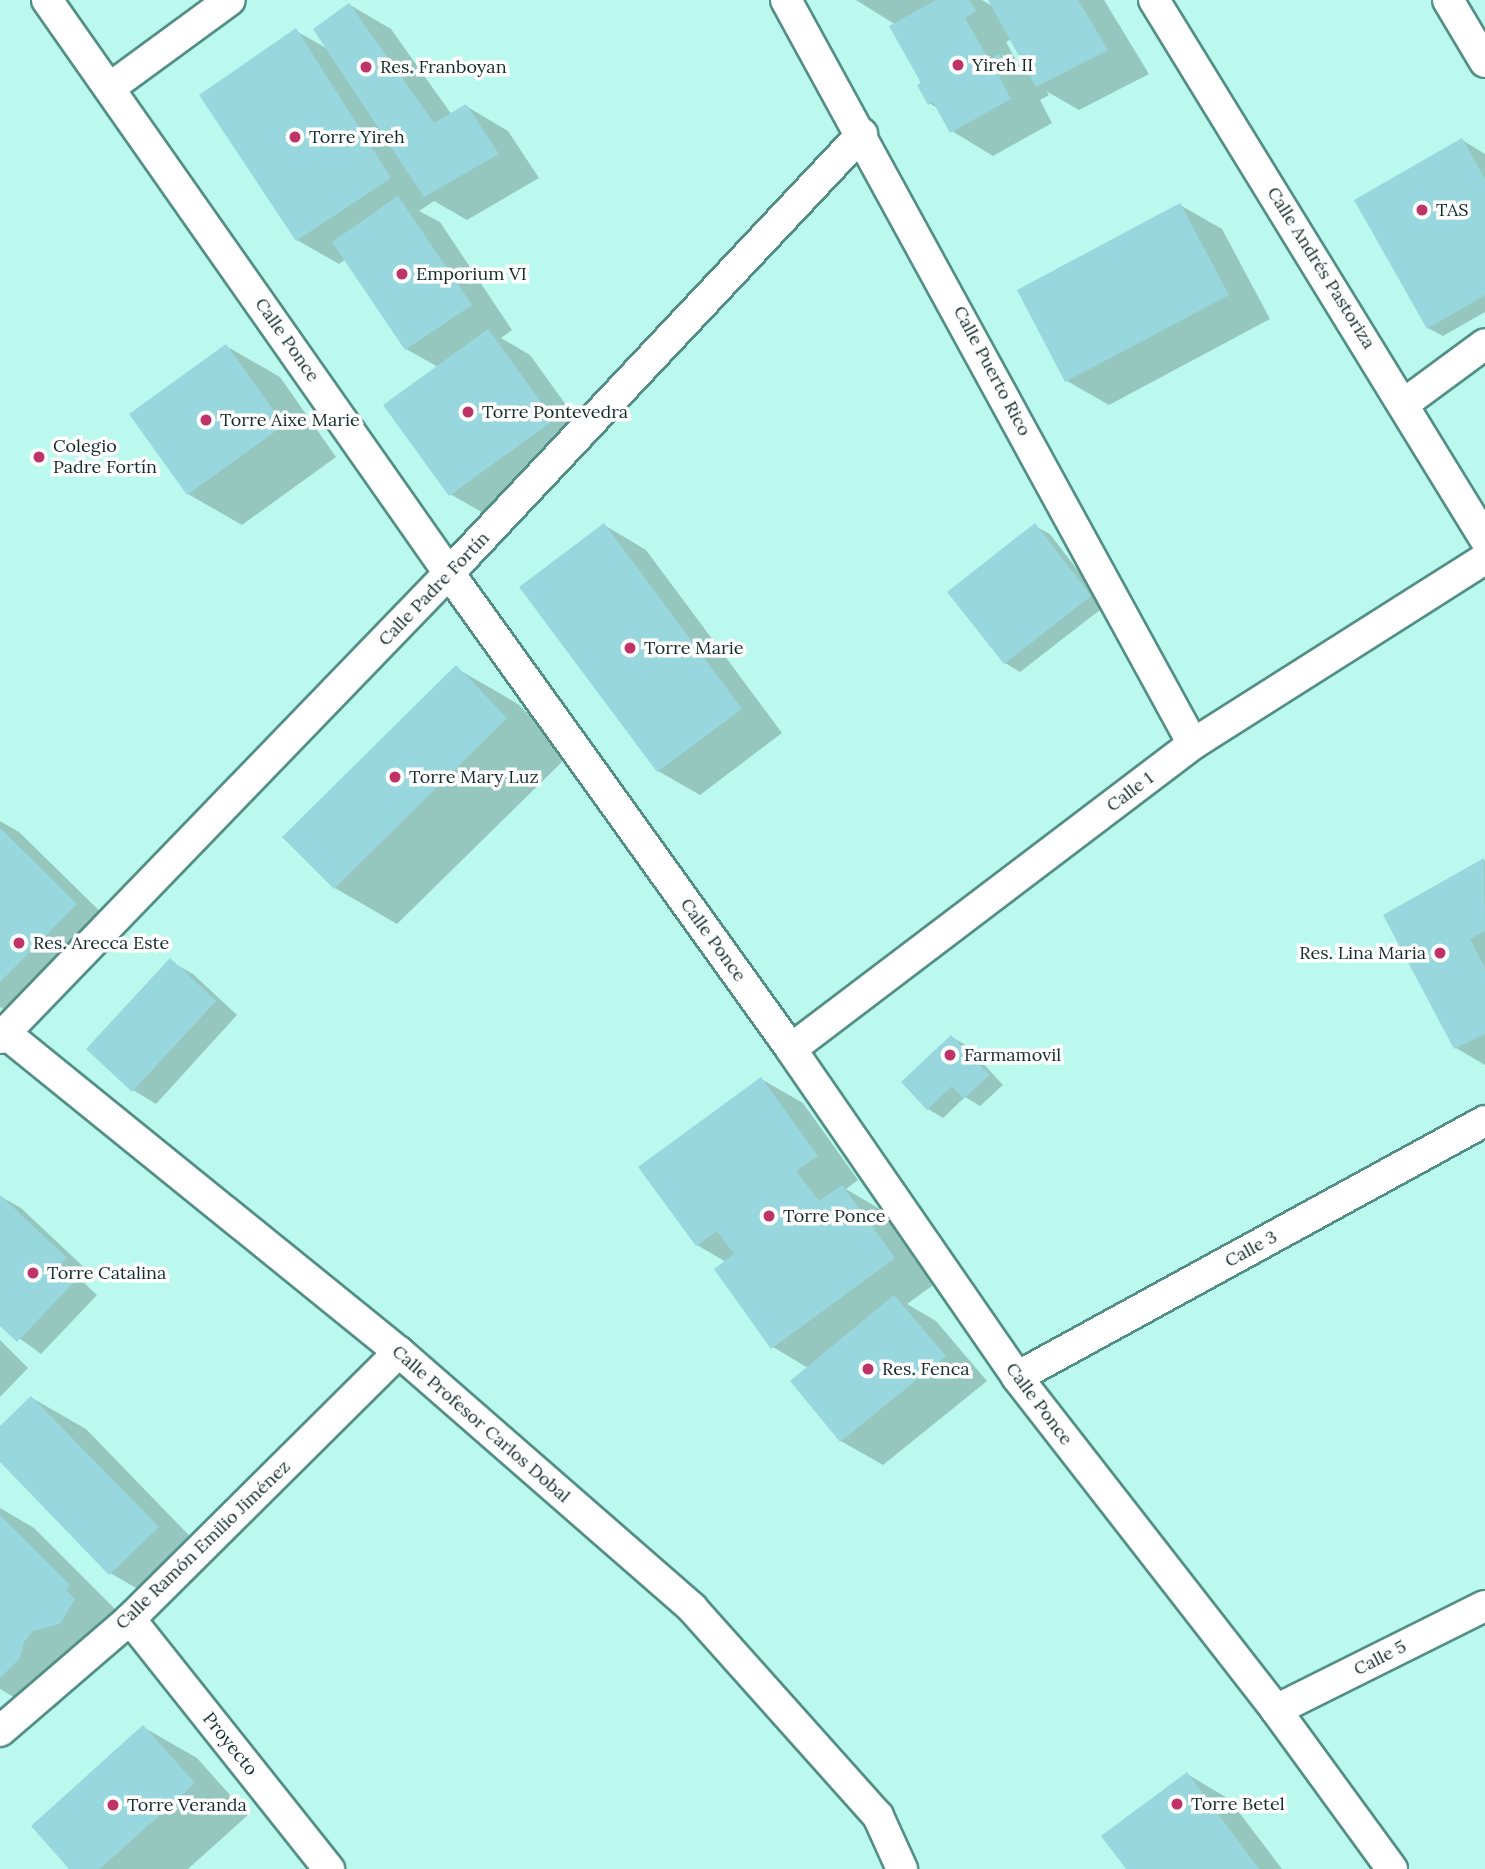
<!DOCTYPE html>
<meta charset="utf-8">
<style>
body{margin:0}
#map{position:relative;width:1485px;height:1869px;overflow:hidden;background:#bbf9ef;font-family:Lora,serif}
div>[style]{position:absolute}
.shadow>*{inset:0;background:#0003}
.building>*{inset:0;background:#99d7de}
.roads{filter:drop-shadow(2px 0 #538f86) drop-shadow(-2px 0 #538f86) drop-shadow(0 2px #538f86) drop-shadow(0 -2px #538f86)}
.minor>*{height:30px;margin:-15px;padding:0 15px;transform-origin:15px;border-radius:15px;background:#fff}
.dots>*{width:19px;height:19px;translate:-50% -50%;box-sizing:border-box;border:4px solid #fff;border-radius:50%}
span{translate:-50% -50%;white-space:nowrap;text-align:center;line-height:1.15;-webkit-text-stroke:7px #fff;paint-order:stroke}
.poi-label{font-size:18px;color:#142d2a}
.left{translate:0 -50%;text-align:left}
.right{translate:-100% -50%;text-align:right}
.street-label{font-size:18px;color:#142d2a}
</style>
<div id="map">
<div class="shadow">
<div style="clip-path:polygon(evenodd,856px 0,982px 0,994px 7px,990px 0,1104px 0,1149px 74px,1079px 110px,1046px 91px,1049px 95px,1040px 100px,1052px 123px,993px 156px,952px 131px,939px 109px,929px 103px,896px 25px,856px 0,1012px 39px,1031px 75px,1021px 69px,1006px 42px,1012px 39px)"></div>
<div style="clip-path:polygon(350px 5px,391px 29px,452px 115px,466px 106px,508px 131px,539px 178px,467px 220px,434px 201px,419px 211px,440px 222px,512px 330px,501px 338px,530px 355px,595px 445px,492px 518px,450px 494px,438px 367px,406px 349px,346px 259px,339px 264px,297px 240px,296px 31px,328px 49px)"></div>
<div style="clip-path:polygon(1462px 140px,1485px 154px,1485px 312px,1443px 336px,1428px 328px)"></div>
<div style="clip-path:polygon(1180px 205px,1222px 229px,1270px 319px,1109px 405px,1067px 381px)"></div>
<div style="clip-path:polygon(226px 346px,280px 377px,336px 457px,242px 525px,188px 494px)"></div>
<div style="clip-path:polygon(604px 525px,646px 550px,782px 733px,700px 795px,658px 771px)"></div>
<div style="clip-path:polygon(1035px 526px,1050px 534px,1105px 606px,1020px 672px,1005px 663px)"></div>
<div style="clip-path:polygon(456px 668px,518px 704px,569px 755px,397px 924px,335px 888px)"></div>
<div style="clip-path:polygon(0 821px,19px 832px,118px 929px,26px 1022px,0 1007px)"></div>
<div style="clip-path:polygon(1484px 860px,1485px 861px,1485px 1065px,1456px 1048px,1385px 916px)"></div>
<div style="clip-path:polygon(170px 961px,193px 974px,237px 1015px,156px 1104px,133px 1090px)"></div>
<div style="clip-path:polygon(952px 1037px,967px 1046px,1003px 1085px,980px 1106px,965px 1097px,943px 1118px,928px 1109px)"></div>
<div style="clip-path:polygon(761px 1079px,803px 1103px,858px 1180px,846px 1189px,883px 1211px,936px 1283px,907px 1304px,936px 1321px,987px 1381px,883px 1465px,841px 1441px,808px 1368px,773px 1347px,726px 1262px,697px 1245px)"></div>
<div style="clip-path:polygon(0 1196px,21px 1208px,89px 1272px,81px 1280px,97px 1295px,41px 1354px,0 1324px)"></div>
<div style="clip-path:polygon(0 1340px,28px 1368px,0 1397px)"></div>
<div style="clip-path:polygon(32px 1398px,86px 1429px,212px 1559px,164px 1604px,110px 1573px,0 1459px,0 1429px)"></div>
<div style="clip-path:polygon(0 1508px,34px 1528px,123px 1617px,128px 1631px,114px 1655px,88px 1662px,77px 1673px,74px 1689px,55px 1708px,32px 1708px,0 1689px)"></div>
<div style="clip-path:polygon(143px 1727px,197px 1758px,248px 1815px,188px 1869px,72px 1869px)"></div>
<div style="clip-path:polygon(1187px 1774px,1229px 1799px,1282px 1869px,1128px 1869px)"></div>
</div>
<div class="building">
<div style="clip-path:polygon(936px 0,969px 0,976px 11px,965px 18px,989px 60px,999px 54px,1009px 71px,999px 76px,1011px 99px,950px 133px,933px 102px,928px 105px,917px 85px,921px 83px,889px 26px)"></div>
<div style="clip-path:polygon(988px 0,1078px 0,1108px 50px,1036px 87px)"></div>
<div style="clip-path:polygon(349px 3px,434px 123px,466px 104px,499px 154px,424px 197px,313px 29px)"></div>
<div style="clip-path:polygon(296px 28px,391px 178px,296px 241px,199px 95px)"></div>
<div style="clip-path:polygon(1462px 138px,1485px 179px,1485px 295px,1427px 329px,1354px 200px)"></div>
<div style="clip-path:polygon(398px 196px,472px 305px,405px 350px,332px 242px)"></div>
<div style="clip-path:polygon(1180px 203px,1229px 295px,1065px 382px,1017px 290px)"></div>
<div style="clip-path:polygon(488px 329px,554px 420px,449px 496px,383px 405px)"></div>
<div style="clip-path:polygon(226px 344px,284px 425px,187px 495px,129px 414px)"></div>
<div style="clip-path:polygon(604px 523px,742px 709px,657px 772px,519px 587px)"></div>
<div style="clip-path:polygon(1035px 523px,1091px 596px,1004px 664px,947px 592px)"></div>
<div style="clip-path:polygon(456px 665px,507px 718px,334px 889px,282px 837px)"></div>
<div style="clip-path:polygon(0 828px,77px 904px,0 982px)"></div>
<div style="clip-path:polygon(1484px 858px,1485px 931px,1470px 939px,1485px 968px,1485px 1034px,1454px 1049px,1383px 915px)"></div>
<div style="clip-path:polygon(170px 958px,216px 1001px,132px 1092px,86px 1049px)"></div>
<div style="clip-path:polygon(951px 1035px,989px 1075px,964px 1099px,952px 1086px,927px 1110px,901px 1082px)"></div>
<div style="clip-path:polygon(761px 1077px,818px 1156px,796px 1171px,819px 1201px,842px 1185px,895px 1258px,771px 1349px,714px 1269px,734px 1254px,717px 1231px,696px 1246px,638px 1167px)"></div>
<div style="clip-path:polygon(0 1195px,67px 1258px,59px 1266px,75px 1281px,17px 1342px,0 1326px)"></div>
<div style="clip-path:polygon(894px 1295px,946px 1356px,840px 1442px,790px 1381px)"></div>
<div style="clip-path:polygon(31px 1396px,159px 1527px,109px 1575px,0 1462px,0 1426px)"></div>
<div style="clip-path:polygon(0 1515px,70px 1585px,66px 1590px,75px 1599px,60px 1624px,33px 1631px,24px 1642px,20px 1658px,0 1678px)"></div>
<div style="clip-path:polygon(143px 1725px,195px 1783px,100px 1869px,69px 1869px,31px 1826px)"></div>
<div style="clip-path:polygon(1187px 1772px,1259px 1869px,1126px 1869px,1101px 1836px)"></div>
</div>
<div class="roads">
<div class="minor">
<div style="left:47px;top:0;width:700px;rotate:54.95deg"></div>
<div style="left:449px;top:573px;width:586px;rotate:54.3deg"></div>
<div style="left:791px;top:1049px;width:398px;rotate:55.4deg"></div>
<div style="left:1017px;top:1377px;width:422px;rotate:52.1deg"></div>
<div style="left:1276px;top:1710px;width:197px;rotate:53.9deg"></div>
<div style="left:786px;top:0;width:848px;rotate:61.32deg"></div>
<div style="left:1154px;top:0;width:633px;rotate:58.45deg"></div>
<div style="left:1448px;top:0;width:72px;rotate:59.2deg"></div>
<div style="left:111px;top:87px;width:147px;rotate:-36.2deg"></div>
<div style="left:1405px;top:403px;width:99px;rotate:-36.4deg"></div>
<div style="left:5px;top:1033px;width:507px;rotate:39deg"></div>
<div style="left:399px;top:1352px;width:389px;rotate:41.1deg"></div>
<div style="left:692px;top:1608px;width:279px;rotate:48.2deg"></div>
<div style="left:878px;top:1816px;width:58px;rotate:65.6deg"></div>
<div style="left:0;top:1038px;width:646px;rotate:-46deg"></div>
<div style="left:449px;top:573px;width:603px;rotate:-46.75deg"></div>
<div style="left:791px;top:1049px;width:505px;rotate:-37.19deg"></div>
<div style="left:1193px;top:744px;width:346px;rotate:-32.4deg"></div>
<div style="left:1017px;top:1377px;width:533px;rotate:-28.68deg"></div>
<div style="left:130px;top:1619px;width:320px;rotate:51.5deg"></div>
<div style="left:1276px;top:1710px;width:233px;rotate:-26.5deg"></div>
<div style="left:0;top:1731px;width:172px;rotate:-40.7deg"></div>
<div style="left:130px;top:1619px;width:379px;rotate:-44.8deg"></div>
</div>
</div>
<div class="dots">
<div style="left:958px;top:65px;background:#c03366"></div>
<div style="left:366px;top:67px;background:#c03366"></div>
<div style="left:295px;top:137px;background:#c03366"></div>
<div style="left:1422px;top:210px;background:#c03366"></div>
<div style="left:402px;top:274px;background:#c03366"></div>
<div style="left:468px;top:412px;background:#c03366"></div>
<div style="left:206px;top:420px;background:#c03366"></div>
<div style="left:39px;top:457px;background:#c03366"></div>
<div style="left:630px;top:648px;background:#c03366"></div>
<div style="left:395px;top:777px;background:#c03366"></div>
<div style="left:19px;top:943px;background:#c03366"></div>
<div style="left:1440px;top:953px;background:#c03366"></div>
<div style="left:950px;top:1055px;background:#c03366"></div>
<div style="left:769px;top:1216px;background:#c03366"></div>
<div style="left:33px;top:1273px;background:#c03366"></div>
<div style="left:868px;top:1369px;background:#c03366"></div>
<div style="left:1177px;top:1804px;background:#c03366"></div>
<div style="left:113px;top:1805px;background:#c03366"></div>
</div>
<div class="poi-label">
<span class="left" style="left:972px;top:65px">Yireh II</span>
<span class="left" style="left:380px;top:67px">Res. Franboyan</span>
<span class="left" style="left:309px;top:137px">Torre Yireh</span>
<span class="left" style="left:1436px;top:210px">TAS</span>
<span class="left" style="left:416px;top:274px">Emporium VI</span>
<span class="left" style="left:482px;top:412px">Torre Pontevedra</span>
<span class="left" style="left:220px;top:420px">Torre Aixe Marie</span>
<span class="left" style="left:53px;top:457px">Colegio<br>Padre Fortín</span>
<span class="left" style="left:644px;top:648px">Torre Marie</span>
<span class="left" style="left:409px;top:777px">Torre Mary Luz</span>
<span class="left" style="left:33px;top:943px">Res. Arecca Este</span>
<span class="right" style="left:1426px;top:953px">Res. Lina Maria</span>
<span class="left" style="left:964px;top:1055px">Farmamovil</span>
<span class="left" style="left:783px;top:1216px">Torre Ponce</span>
<span class="left" style="left:47px;top:1273px">Torre Catalina</span>
<span class="left" style="left:882px;top:1369px">Res. Fenca</span>
<span class="left" style="left:1191px;top:1804px">Torre Betel</span>
<span class="left" style="left:127px;top:1805px">Torre Veranda</span>
</div>
<div class="street-label">
<span style="left:1321px;top:268px;rotate:58deg">Calle Andrés Pastoriza</span>
<span style="left:287px;top:340px;rotate:55deg">Calle Ponce</span>
<span style="left:992px;top:371px;rotate:62deg">Calle Puerto Rico</span>
<span style="left:434px;top:589px;rotate:-46deg">Calle Padre Fortín</span>
<span style="left:1130px;top:792px;rotate:-37deg">Calle 1</span>
<span style="left:713px;top:940px;rotate:54deg">Calle Ponce</span>
<span style="left:1251px;top:1249px;rotate:-29deg">Calle 3</span>
<span style="left:1039px;top:1404px;rotate:53deg">Calle Ponce</span>
<span style="left:481px;top:1424px;rotate:41deg">Calle Profesor Carlos Dobal</span>
<span style="left:203px;top:1545px;rotate:-44deg">Calle Ramón Emilio Jiménez</span>
<span style="left:1380px;top:1658px;rotate:-27deg">Calle 5</span>
<span style="left:230px;top:1744px;rotate:51deg">Proyecto</span>
</div>
</div>
